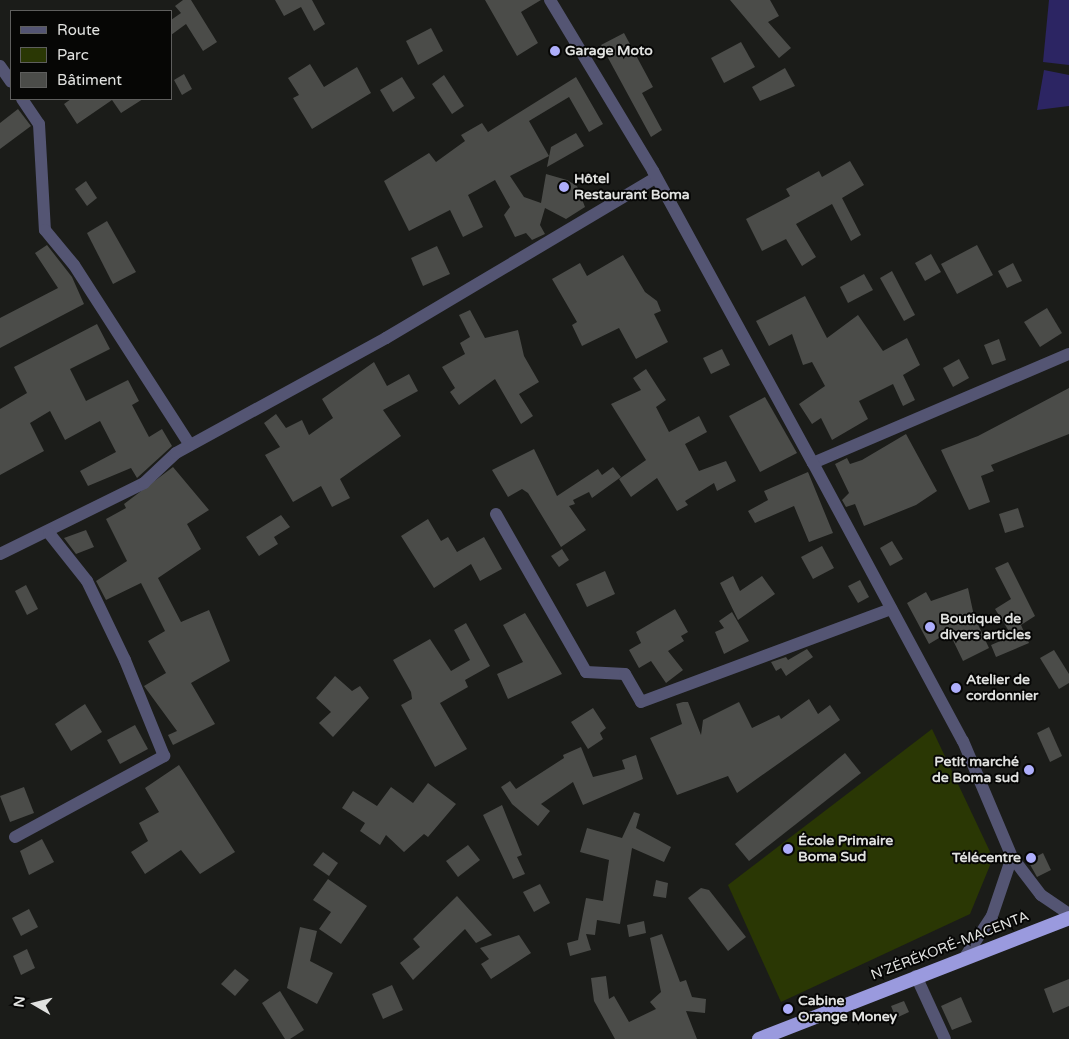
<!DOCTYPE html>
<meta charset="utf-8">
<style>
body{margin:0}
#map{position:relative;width:1069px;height:1039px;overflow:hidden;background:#1b1c19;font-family:"Varela Round",sans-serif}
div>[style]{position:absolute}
.green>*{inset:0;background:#2a3704}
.water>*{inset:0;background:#2c2563}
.building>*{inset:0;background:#4b4c49}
.minor>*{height:12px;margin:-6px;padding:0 6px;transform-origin:6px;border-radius:6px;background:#545573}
.tertiary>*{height:12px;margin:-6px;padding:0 6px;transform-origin:6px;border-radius:6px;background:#545573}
.trunk>*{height:14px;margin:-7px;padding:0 7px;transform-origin:7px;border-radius:7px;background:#9a9ade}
.dots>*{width:14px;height:14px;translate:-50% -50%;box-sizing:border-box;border:2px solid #060605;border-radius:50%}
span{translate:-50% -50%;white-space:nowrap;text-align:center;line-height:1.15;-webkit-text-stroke:4px #060605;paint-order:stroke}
.poi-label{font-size:14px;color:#e1e2e0;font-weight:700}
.left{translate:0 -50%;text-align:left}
.right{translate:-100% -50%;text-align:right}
.street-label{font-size:14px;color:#e1e2e0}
.legend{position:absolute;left:10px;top:10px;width:162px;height:90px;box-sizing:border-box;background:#060605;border:1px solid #5e5e5d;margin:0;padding:6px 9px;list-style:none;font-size:15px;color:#e1e2e0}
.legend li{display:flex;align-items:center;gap:10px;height:25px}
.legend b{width:25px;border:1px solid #5e5e5d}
.north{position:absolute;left:10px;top:979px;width:50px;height:50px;-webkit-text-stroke:4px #060605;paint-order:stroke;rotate:278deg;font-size:14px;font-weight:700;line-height:20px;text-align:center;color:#e1e2e0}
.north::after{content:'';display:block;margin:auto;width:18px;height:22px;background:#e1e2e0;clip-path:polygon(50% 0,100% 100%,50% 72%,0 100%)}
</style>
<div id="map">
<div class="green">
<div style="clip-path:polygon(932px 729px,993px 858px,970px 914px,781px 1002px,728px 885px)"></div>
</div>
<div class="water">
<div style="clip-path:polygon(1049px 0,1069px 0,1069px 65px,1043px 62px)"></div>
<div style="clip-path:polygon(1044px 70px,1069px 75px,1069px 106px,1037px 110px)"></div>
</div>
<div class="building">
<div style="clip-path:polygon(183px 0,191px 0,217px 42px,203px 51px,186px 24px,171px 35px,171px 20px,181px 13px,175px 6px)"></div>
<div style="clip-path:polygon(275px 0,312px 0,325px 24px,314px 31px,301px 7px,284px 16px)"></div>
<div style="clip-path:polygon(485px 0,541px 0,521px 12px,538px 43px,517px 56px)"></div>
<div style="clip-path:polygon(730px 0,770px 0,779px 16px,768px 22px,791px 48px,779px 58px)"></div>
<div style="clip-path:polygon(431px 28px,443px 51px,418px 65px,406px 41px)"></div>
<div style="clip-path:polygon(624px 33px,653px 87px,642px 93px,662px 130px,651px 137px,601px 45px)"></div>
<div style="clip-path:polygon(741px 42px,755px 67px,724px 83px,711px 58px)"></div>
<div style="clip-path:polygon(310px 64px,324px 87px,357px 67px,371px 93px,312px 129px,293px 98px,299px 95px,288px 78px)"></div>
<div style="clip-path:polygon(785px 68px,795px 86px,760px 101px,752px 87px)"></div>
<div style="clip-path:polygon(184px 74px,192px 89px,182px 95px,174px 80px)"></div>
<div style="clip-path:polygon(444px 75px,464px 106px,452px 114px,432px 84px)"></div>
<div style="clip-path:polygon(402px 77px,415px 98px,393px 112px,380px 90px)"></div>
<div style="clip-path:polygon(576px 77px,603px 124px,589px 132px,569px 97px,529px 121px,549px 156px,510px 176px,524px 197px,541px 203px,546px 174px,567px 180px,577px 186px,585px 207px,566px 219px,545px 208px,540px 225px,545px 234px,532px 240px,526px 233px,515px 237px,504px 215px,510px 207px,495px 180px,468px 195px,483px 227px,463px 237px,450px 210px,409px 231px,384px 181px,429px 153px,436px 162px,465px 141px,461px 135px,482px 123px,488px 132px)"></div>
<div style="clip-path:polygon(71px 99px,143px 99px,121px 113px,112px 100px,77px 124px,64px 104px)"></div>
<div style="clip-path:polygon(18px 109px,31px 126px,0 149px,0 123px)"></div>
<div style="clip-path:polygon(576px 133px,584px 146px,547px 167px,551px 147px)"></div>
<div style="clip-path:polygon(850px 161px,864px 185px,842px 198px,861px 235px,851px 241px,832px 204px,796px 224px,816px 257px,802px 266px,786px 239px,762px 251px,746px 219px,790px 196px,786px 189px,819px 171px,822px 177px)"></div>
<div style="clip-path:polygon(86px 181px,97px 198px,87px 206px,75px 189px)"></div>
<div style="clip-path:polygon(107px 221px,136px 272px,113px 284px,87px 233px)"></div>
<div style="clip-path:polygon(47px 245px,72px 277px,84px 304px,0 348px,0 318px,58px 288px,35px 253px)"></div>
<div style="clip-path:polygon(977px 245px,993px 275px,957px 294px,941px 264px)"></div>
<div style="clip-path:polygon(437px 246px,450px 274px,423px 286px,411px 258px)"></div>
<div style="clip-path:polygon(931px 254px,941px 272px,925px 281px,915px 263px)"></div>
<div style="clip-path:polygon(623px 255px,645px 292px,657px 301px,661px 311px,654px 314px,668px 342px,636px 359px,619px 328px,582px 346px,572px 325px,577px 322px,552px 279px,580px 263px,587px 276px)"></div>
<div style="clip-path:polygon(1013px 263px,1022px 281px,1007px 288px,998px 271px)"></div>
<div style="clip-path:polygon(892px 271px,915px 315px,904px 321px,880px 278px)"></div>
<div style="clip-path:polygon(864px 274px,873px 290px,848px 303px,840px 287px)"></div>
<div style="clip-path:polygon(805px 296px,827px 338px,858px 315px,883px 351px,907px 338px,920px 365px,903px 375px,915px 400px,903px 406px,893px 384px,859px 401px,868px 419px,832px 440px,821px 418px,812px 424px,799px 404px,825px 386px,812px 362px,803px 365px,792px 334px,769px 346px,756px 321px)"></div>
<div style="clip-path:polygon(1047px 308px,1062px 333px,1040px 347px,1024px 322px)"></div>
<div style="clip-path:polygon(470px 310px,485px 338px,518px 330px,524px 356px,539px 382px,519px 394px,533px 416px,521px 424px,495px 379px,459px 405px,450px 392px,455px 388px,442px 367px,465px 354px,460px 343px,470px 337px,459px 315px)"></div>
<div style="clip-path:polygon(97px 324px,110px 349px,70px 369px,86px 401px,128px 380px,139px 401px,132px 405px,149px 437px,162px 429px,172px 446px,137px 478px,131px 468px,88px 486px,80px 471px,116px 452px,100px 421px,65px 440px,50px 411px,30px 423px,44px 451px,0 475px,0 409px,27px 393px,14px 367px)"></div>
<div style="clip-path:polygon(999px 339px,1006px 360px,992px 365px,984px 345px)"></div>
<div style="clip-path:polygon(722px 349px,730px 365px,711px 374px,703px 358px)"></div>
<div style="clip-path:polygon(959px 359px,969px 378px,953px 387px,943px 368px)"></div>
<div style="clip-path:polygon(374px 362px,387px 386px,409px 374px,418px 391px,383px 410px,401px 436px,340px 479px,350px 498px,332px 507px,321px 486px,293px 502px,265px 455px,280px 447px,264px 423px,276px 414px,286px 428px,302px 420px,309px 435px,333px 418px,322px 399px)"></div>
<div style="clip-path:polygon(646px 369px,666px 400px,656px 407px,669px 432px,699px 416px,707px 432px,685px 444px,699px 471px,726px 461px,736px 481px,717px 491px,714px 483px,685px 501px,688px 505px,677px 511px,657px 478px,631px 497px,619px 479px,646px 460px,611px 404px,641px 390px,633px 378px)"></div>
<div style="clip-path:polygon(1069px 388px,1069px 434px,991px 465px,994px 471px,981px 476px,990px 502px,969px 510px,941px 450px,978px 436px)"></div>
<div style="clip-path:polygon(765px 397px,797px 453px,760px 472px,729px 416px)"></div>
<div style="clip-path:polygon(906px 434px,937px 491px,916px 505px,864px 526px,855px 504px,846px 507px,842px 500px,849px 493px,835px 464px,847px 458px,850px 464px,862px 460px)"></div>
<div style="clip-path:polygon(534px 449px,557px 496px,598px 469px,602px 475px,613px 467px,621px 477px,592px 498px,589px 492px,573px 500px,575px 504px,569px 506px,586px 530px,561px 547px,528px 493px,522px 489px,508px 497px,492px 470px)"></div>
<div style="clip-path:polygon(173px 467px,209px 510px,187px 524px,201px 549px,158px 578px,181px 622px,209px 610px,230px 661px,191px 683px,215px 724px,173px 745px,168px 735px,177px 731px,144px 686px,166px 673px,148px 641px,165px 631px,141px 583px,106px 600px,96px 581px,127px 561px,106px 519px,126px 508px,124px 504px)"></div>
<div style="clip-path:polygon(808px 472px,833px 533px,809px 542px,794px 506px,755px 523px,748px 511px,768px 500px,764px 491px)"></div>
<div style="clip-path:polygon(1018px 508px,1024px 527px,1005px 533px,999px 514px)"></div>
<div style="clip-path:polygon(281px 515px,290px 527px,274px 537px,278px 544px,259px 556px,246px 537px)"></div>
<div style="clip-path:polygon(428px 519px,441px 541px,448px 537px,457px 552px,484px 537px,502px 569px,480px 581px,471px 564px,434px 588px,401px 536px)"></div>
<div style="clip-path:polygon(86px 530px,94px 547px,76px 554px,64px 538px)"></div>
<div style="clip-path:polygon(892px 541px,903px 559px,890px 566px,880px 548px)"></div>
<div style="clip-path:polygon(822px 546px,834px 568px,813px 579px,801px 557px)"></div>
<div style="clip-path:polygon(562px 549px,569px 560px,559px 567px,551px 556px)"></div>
<div style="clip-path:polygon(1008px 562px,1035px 616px,1021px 625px,1029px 643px,996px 657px,991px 645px,1012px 636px,995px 609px,1011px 599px,995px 568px)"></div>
<div style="clip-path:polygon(605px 571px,615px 594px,587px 607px,576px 584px)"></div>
<div style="clip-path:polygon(733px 576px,740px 591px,762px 576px,775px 594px,738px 620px,720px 583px)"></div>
<div style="clip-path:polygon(860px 580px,869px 597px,858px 603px,848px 586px)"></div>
<div style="clip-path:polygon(26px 585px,38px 609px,27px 615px,15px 591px)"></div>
<div style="clip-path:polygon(968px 588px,974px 616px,989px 648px,963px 661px,949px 632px,929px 644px,907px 603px,926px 592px,931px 601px)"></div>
<div style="clip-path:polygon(675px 609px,688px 632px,681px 636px,684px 641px,668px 651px,683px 670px,666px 683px,651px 661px,639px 668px,629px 650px,641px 643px,636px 632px)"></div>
<div style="clip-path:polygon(732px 612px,749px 641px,724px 654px,715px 632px,724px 628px,719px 621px)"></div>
<div style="clip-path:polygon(525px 613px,562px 674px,508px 699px,497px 674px,523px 662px,503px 625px)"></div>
<div style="clip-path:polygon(466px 623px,490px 666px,465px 680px,468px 687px,440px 703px,467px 749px,435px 767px,401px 705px,412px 699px,411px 692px,393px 660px,430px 639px,451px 671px,470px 660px,454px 630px)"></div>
<div style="clip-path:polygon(807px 649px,813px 657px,786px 676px,781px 668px,776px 671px,771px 662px,786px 657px,788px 660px)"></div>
<div style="clip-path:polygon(1054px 650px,1069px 674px,1069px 683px,1059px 689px,1040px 658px)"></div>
<div style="clip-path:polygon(335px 676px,352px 691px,360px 686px,369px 698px,333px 737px,319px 723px,331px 712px,316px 698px)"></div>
<div style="clip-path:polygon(809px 699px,818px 714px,830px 705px,840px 720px,737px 793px,728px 776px,677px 795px,650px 738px,682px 724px,676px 704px,683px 702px,688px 702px,701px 735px,703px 720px,739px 702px,752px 728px,779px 715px,781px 719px)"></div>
<div style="clip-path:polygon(85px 704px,102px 732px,71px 751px,55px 724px)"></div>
<div style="clip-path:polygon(593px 708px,606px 728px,600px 733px,603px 739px,588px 749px,571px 722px)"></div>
<div style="clip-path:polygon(135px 725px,148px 749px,120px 764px,107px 740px)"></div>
<div style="clip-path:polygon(1049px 727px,1062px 756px,1050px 762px,1037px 733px)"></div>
<div style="clip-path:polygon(581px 747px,593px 777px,625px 769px,622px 760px,636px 755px,643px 779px,583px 805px,573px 782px,541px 804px,550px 811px,538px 826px,512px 804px,501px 787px,510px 781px,516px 789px,564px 758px,563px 755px)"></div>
<div style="clip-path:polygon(845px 753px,861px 773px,749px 861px,735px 844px)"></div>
<div style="clip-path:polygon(179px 765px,235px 852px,200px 874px,181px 850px,145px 874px,131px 852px,148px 841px,139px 823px,159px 812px,145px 788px)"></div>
<div style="clip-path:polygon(428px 783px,456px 804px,428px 837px,424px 834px,404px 852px,386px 835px,380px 845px,360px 831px,365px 823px,342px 808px,353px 791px,377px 806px,391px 787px,413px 803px)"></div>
<div style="clip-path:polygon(24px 787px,34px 813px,10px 822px,0 796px)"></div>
<div style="clip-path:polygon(502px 805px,522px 855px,517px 857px,525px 874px,513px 879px,483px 815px)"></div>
<div style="clip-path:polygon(634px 812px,640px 814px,636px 828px,671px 847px,664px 862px,632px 848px,620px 924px,597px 920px,595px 935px,586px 934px,591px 950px,570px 956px,567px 943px,578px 940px,586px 898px,603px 901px,609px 860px,580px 852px,587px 828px,622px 838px)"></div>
<div style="clip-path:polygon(42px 839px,54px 862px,29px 875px,20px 851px)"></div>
<div style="clip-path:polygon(468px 845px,480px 860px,458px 877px,446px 861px)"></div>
<div style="clip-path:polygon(323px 852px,338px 863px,329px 876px,313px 865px)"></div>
<div style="clip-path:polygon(1043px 853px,1051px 870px,1037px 877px,1028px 861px)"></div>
<div style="clip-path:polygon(328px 879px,367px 906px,341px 944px,319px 929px,331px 912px,313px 900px)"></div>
<div style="clip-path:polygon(656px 880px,668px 883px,666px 898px,653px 896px)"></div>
<div style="clip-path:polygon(540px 884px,550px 903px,534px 912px,523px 892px)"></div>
<div style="clip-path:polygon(701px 888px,709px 890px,746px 937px,728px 951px,688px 898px)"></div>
<div style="clip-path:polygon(457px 896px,492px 935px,476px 943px,465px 929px,413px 980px,400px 963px,420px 947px,413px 939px)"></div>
<div style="clip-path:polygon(29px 909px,38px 927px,21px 936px,12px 918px)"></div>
<div style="clip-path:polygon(644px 921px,646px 933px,629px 937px,627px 925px)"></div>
<div style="clip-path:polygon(300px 927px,317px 931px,310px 961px,333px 973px,317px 1004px,287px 988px)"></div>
<div style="clip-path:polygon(662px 934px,680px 982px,686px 980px,692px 997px,706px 999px,705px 1013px,686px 1011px,697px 1039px,615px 1039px,594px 1001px,591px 978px,606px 976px,609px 999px,614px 996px,629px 1022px,656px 1009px,650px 1002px,661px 992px,650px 938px)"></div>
<div style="clip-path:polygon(519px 935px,531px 953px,491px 979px,481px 964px,489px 959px,480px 948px)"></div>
<div style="clip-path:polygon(27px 949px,35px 968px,21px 975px,13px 956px)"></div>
<div style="clip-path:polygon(235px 969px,249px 980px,235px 996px,221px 984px)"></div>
<div style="clip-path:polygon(1069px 979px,1069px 1006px,1053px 1013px,1044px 989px)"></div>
<div style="clip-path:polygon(392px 985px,403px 1010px,383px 1019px,372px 994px)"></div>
<div style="clip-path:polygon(280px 991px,304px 1030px,290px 1039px,285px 1039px,262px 1003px)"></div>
<div style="clip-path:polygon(961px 997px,972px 1022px,952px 1030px,941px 1006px)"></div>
<div style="clip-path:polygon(904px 1001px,909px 1012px,896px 1018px,891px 1006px)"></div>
</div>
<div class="minor">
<div style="left:0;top:66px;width:19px;rotate:55deg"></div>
<div style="left:22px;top:99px;width:30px;rotate:56deg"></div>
<div style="left:39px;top:124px;width:106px;rotate:86.8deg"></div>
<div style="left:45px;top:230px;width:45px;rotate:50.4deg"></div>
<div style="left:74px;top:265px;width:214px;rotate:57.2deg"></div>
<div style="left:813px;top:463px;width:278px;rotate:-23.1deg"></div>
<div style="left:496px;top:514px;width:182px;rotate:60.3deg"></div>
<div style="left:586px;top:672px;width:39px;rotate:3deg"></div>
<div style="left:625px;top:674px;width:32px;rotate:60deg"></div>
<div style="left:641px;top:702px;width:267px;rotate:-20.4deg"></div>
<div style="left:0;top:554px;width:161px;rotate:-26.2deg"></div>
<div style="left:144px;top:483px;width:44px;rotate:-43.2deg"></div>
<div style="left:176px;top:453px;width:239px;rotate:-28.7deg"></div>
<div style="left:386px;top:338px;width:312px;rotate:-30.7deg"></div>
<div style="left:15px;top:837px;width:170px;rotate:-28.5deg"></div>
<div style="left:164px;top:756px;width:104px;rotate:-112.1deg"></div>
<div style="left:125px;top:660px;width:88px;rotate:-115.7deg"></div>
<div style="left:87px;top:581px;width:61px;rotate:-128.4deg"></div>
<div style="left:916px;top:976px;width:69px;rotate:65.3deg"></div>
</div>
<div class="tertiary">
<div style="left:550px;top:0;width:200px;rotate:58.9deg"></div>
<div style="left:653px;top:171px;width:333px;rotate:61.3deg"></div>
<div style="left:813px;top:463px;width:316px;rotate:61.7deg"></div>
<div style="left:963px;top:741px;width:126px;rotate:67.1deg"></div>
<div style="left:1012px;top:857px;width:48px;rotate:52.7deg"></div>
<div style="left:1041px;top:895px;width:34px;rotate:34deg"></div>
<div style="left:965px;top:957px;width:49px;rotate:-56.6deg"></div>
<div style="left:992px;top:916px;width:62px;rotate:-71.3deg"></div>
</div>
<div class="trunk">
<div style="left:759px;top:1039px;width:333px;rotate:-21.3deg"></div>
</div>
<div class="dots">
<div style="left:555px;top:51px;background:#aeaefb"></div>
<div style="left:564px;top:187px;background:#aeaefb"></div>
<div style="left:930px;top:627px;background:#aeaefb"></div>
<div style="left:956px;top:688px;background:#aeaefb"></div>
<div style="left:1029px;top:770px;background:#aeaefb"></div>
<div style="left:788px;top:849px;background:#aeaefb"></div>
<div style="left:1031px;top:858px;background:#aeaefb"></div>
<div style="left:788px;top:1009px;background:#aeaefb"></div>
</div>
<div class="poi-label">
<span class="left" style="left:565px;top:51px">Garage Moto</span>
<span class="left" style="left:574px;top:187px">Hôtel<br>Restaurant Boma</span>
<span class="left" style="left:940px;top:627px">Boutique de<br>divers articles</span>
<span class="left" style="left:966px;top:688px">Atelier de<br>cordonnier</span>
<span class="right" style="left:1019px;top:770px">Petit marché<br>de Boma sud</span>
<span class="left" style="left:798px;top:849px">École Primaire<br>Boma Sud</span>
<span class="right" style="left:1021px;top:858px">Télécentre</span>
<span class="left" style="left:798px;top:1009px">Cabine<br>Orange Money</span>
</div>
<div class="street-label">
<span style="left:950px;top:946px;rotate:-21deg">N'ZÉRÉKORÉ-MACENTA</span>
</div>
<ul class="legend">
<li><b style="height:6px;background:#545573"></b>Route</li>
<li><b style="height:14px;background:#2a3704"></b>Parc</li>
<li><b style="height:14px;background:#4b4c49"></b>Bâtiment</li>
</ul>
<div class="north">N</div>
</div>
